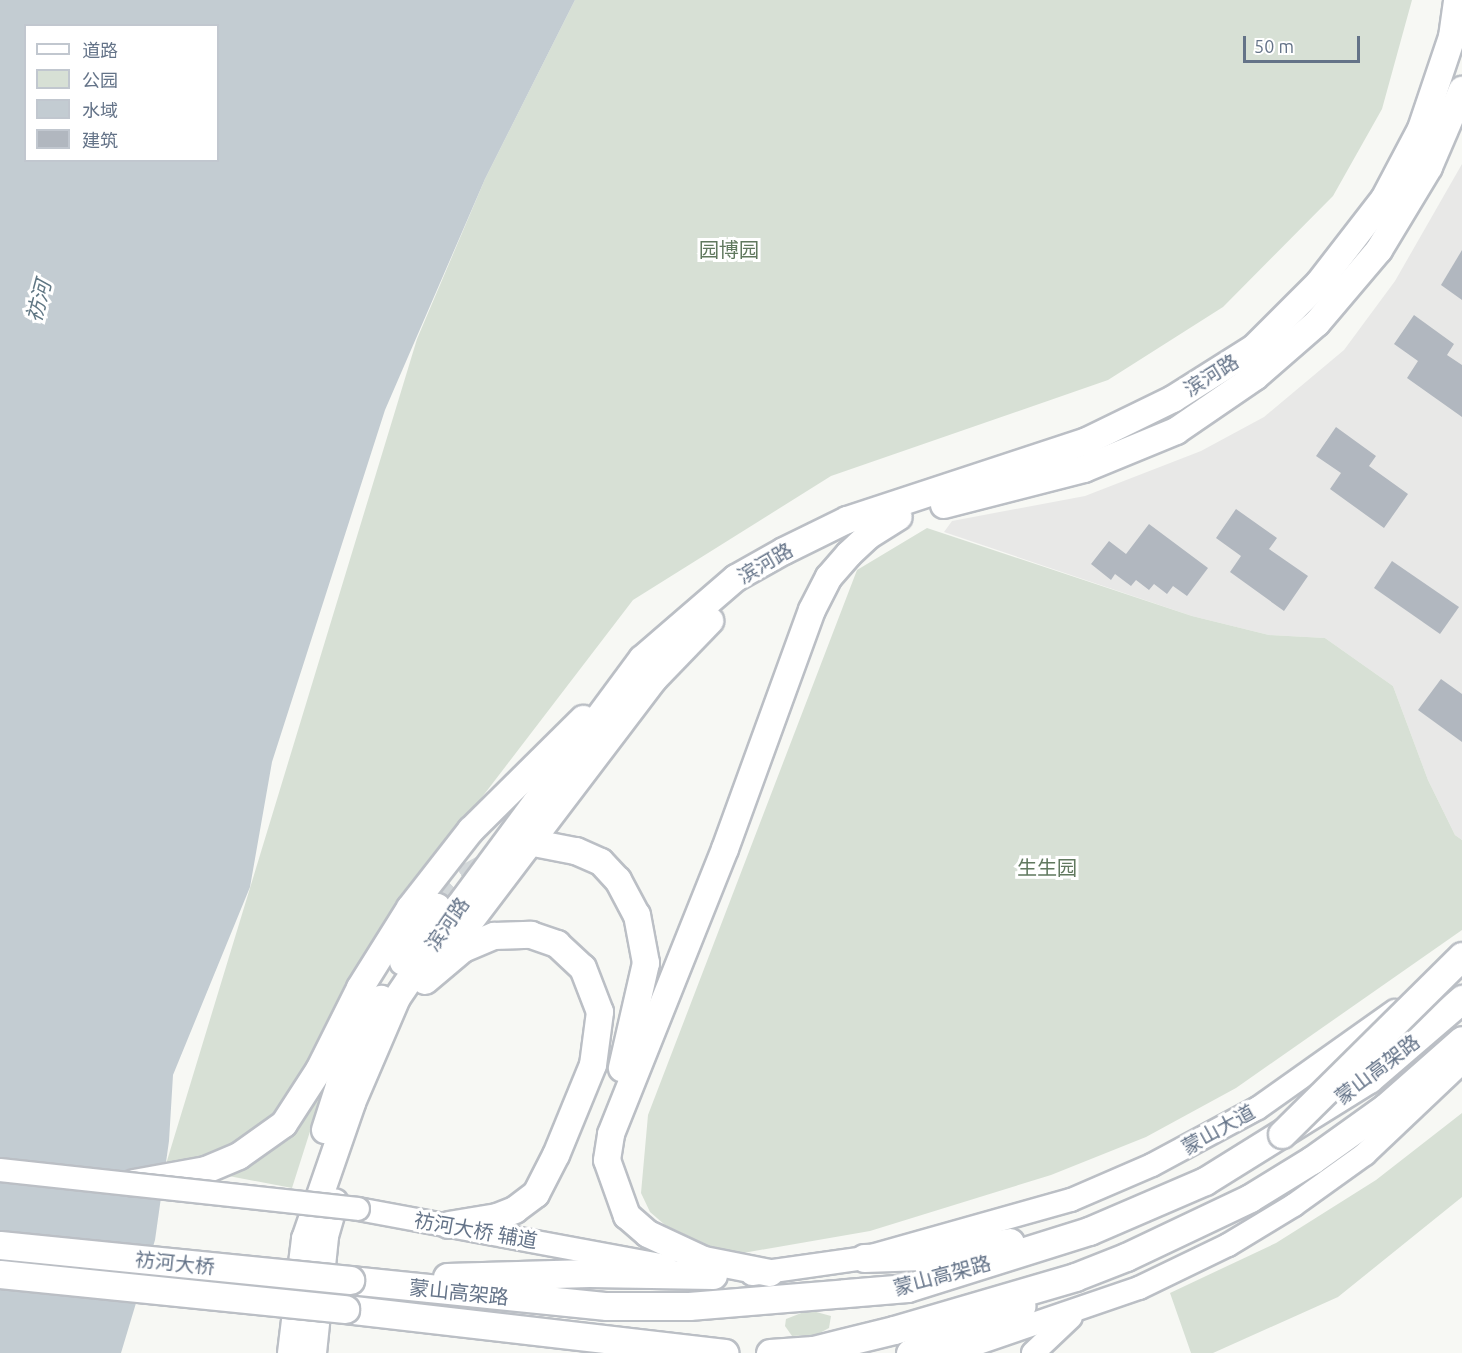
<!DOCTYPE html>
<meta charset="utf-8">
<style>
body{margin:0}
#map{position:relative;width:1462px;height:1353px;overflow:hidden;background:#f7f8f4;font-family:Ubuntu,"Noto Sans SC",sans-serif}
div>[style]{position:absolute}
.built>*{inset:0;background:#e8e8e7}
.green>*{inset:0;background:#d7e0d5}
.water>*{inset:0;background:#c3ccd2}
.building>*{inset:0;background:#b1b7bf}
.primary-tunnel>*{height:26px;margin-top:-13px;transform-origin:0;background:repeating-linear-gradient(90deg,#d2d7d9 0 26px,transparent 0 39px)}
.roads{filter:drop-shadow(2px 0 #bbbfc5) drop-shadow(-2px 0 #bbbfc5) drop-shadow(0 2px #bbbfc5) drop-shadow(0 -2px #bbbfc5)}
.secondary>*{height:22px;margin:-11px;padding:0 11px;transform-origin:11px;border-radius:11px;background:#fff}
.primary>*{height:26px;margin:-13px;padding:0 13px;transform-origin:13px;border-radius:13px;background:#fff}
.trunk>*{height:27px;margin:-13.5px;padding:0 13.5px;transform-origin:13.5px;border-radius:13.5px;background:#fff}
.bridges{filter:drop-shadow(2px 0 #bbbfc5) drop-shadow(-2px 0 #bbbfc5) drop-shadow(0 2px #bbbfc5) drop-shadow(0 -2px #bbbfc5)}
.secondary-bridge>*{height:22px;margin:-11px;padding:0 11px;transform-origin:11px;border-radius:11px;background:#fff}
.trunk-bridge>*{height:27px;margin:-13.5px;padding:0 13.5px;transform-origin:13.5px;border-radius:13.5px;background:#fff}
span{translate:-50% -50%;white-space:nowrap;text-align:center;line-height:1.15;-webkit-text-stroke:6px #fff;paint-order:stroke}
.park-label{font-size:20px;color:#61795f}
.street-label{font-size:20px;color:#647388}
.water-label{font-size:21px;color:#5f7683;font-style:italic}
.legend{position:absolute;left:24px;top:24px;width:195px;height:138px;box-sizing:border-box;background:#fff;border:2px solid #c1c7cf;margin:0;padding:8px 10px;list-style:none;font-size:18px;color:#647388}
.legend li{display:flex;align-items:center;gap:12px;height:30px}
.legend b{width:30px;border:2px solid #c1c7cf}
.scale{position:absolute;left:1243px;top:36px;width:117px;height:27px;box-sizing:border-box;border:3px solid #647388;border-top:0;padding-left:8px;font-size:18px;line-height:21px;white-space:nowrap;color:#647388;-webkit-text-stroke:4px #fff;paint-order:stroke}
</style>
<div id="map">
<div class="built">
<div style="clip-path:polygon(1462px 164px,1462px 840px,1455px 835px,1428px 780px,1393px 686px,1325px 638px,1269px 635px,1192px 616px,944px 532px,952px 521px,1085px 496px,1201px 451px,1264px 417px,1344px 350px,1395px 281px)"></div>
</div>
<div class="green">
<div style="clip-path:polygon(575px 0,1412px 0,1382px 109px,1333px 196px,1223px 307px,1108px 380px,831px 476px,633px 600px,463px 822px,363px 965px,292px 1188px,166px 1164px,417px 339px,485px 179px)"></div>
<div style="clip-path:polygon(927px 528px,1192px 616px,1269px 635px,1325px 638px,1393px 686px,1428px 780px,1455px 835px,1462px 840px,1462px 930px,1236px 1088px,1146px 1137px,1051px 1175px,870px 1231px,743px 1253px,707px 1245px,665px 1225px,650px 1212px,641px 1193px,648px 1115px,857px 570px)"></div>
<div style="clip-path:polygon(1462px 1113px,1462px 1197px,1338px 1297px,1213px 1353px,1191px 1353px,1170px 1293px,1276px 1243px,1376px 1180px)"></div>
<div style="clip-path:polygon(809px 1310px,831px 1316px,829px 1328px,816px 1335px,792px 1336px,785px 1326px,786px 1319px)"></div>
</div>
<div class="water">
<div style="clip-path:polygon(evenodd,0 0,575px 0,485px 179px,385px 410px,272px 762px,250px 887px,173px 1075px,169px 1141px,155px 1240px,121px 1353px,0 1353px,0 0,26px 26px,218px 26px,218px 160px,26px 160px,26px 26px)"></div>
</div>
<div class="building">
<div style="clip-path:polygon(1462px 250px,1462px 300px,1441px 285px)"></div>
<div style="clip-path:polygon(1414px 315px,1454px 344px,1447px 355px,1462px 365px,1462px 417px,1407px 378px,1418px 361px,1394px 344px)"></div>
<div style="clip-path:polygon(1336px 427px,1376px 456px,1369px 466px,1408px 494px,1384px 528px,1330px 489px,1341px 473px,1316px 456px)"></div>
<div style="clip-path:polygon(1236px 509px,1277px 538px,1269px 549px,1308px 576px,1284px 611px,1230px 572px,1241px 556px,1216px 538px)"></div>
<div style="clip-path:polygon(1149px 524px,1208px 568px,1187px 596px,1173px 586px,1167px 594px,1154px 584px,1149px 590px,1136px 580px,1131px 586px,1115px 574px,1111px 580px,1091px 564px,1109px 541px,1126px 554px)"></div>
<div style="clip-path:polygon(1392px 561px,1459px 607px,1440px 634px,1374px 588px)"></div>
<div style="clip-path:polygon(1441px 679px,1462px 694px,1462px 742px,1418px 710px)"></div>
</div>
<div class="primary-tunnel">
<div style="left:437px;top:907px;width:38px;rotate:-47deg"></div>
<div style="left:463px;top:879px;width:33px;rotate:-29deg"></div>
</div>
<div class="roads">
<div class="secondary">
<div style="left:358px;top:1209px;width:313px;rotate:10.5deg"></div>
<div style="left:752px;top:1274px;width:113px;rotate:-8.1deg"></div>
<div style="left:864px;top:1258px;width:215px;rotate:-15.7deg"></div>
<div style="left:1071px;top:1200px;width:88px;rotate:-23.4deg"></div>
<div style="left:1152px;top:1165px;width:120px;rotate:-28.3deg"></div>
<div style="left:1258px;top:1108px;width:168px;rotate:-35.3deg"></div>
<div style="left:949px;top:1353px;width:201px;rotate:-18.9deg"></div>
<div style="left:1139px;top:1288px;width:99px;rotate:-25.8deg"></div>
<div style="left:1228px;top:1245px;width:77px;rotate:-31.2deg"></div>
<div style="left:1294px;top:1205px;width:87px;rotate:-35.7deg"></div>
<div style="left:1365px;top:1154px;width:134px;rotate:-43.5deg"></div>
<div style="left:1033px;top:1353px;width:52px;rotate:-43.5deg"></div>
</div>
<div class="primary">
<div style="left:944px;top:505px;width:145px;rotate:-14.4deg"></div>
<div style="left:1084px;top:469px;width:100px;rotate:-22.4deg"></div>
<div style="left:1176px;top:431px;width:96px;rotate:-34.4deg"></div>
<div style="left:1255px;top:377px;width:82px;rotate:-41.1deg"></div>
<div style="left:1317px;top:323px;width:96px;rotate:-49.7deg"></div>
<div style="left:1379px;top:250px;width:97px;rotate:-58.9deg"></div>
<div style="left:1429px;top:167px;width:84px;rotate:-66.8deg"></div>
<div style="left:539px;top:844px;width:38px;rotate:11deg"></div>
<div style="left:576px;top:851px;width:27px;rotate:24deg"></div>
<div style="left:601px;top:862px;width:25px;rotate:47deg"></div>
<div style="left:618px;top:880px;width:40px;rotate:62deg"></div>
<div style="left:637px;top:915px;width:49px;rotate:79.4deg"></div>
<div style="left:646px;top:963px;width:108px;rotate:102.9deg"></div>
<div style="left:453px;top:944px;width:333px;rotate:-52.8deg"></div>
<div style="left:654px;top:679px;width:81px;rotate:-46deg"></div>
<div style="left:403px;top:962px;width:65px;rotate:-58.3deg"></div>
<div style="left:425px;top:981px;width:50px;rotate:-40.1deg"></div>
<div style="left:463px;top:949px;width:34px;rotate:-23deg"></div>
<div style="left:494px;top:936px;width:37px;rotate:-2deg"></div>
<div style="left:531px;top:935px;width:28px;rotate:19deg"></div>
<div style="left:557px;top:944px;width:35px;rotate:43deg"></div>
<div style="left:583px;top:968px;width:47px;rotate:68.9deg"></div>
<div style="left:600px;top:1012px;width:53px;rotate:97.5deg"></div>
<div style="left:593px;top:1065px;width:97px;rotate:112.3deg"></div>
<div style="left:556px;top:1155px;width:44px;rotate:117.1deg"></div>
<div style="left:536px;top:1194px;width:26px;rotate:143deg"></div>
<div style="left:515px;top:1210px;width:19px;rotate:159deg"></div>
<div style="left:497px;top:1217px;width:49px;rotate:170.5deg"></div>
<div style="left:325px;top:1130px;width:46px;rotate:-72.3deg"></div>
<div style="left:339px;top:1086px;width:97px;rotate:-64.2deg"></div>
<div style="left:134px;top:1183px;width:73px;rotate:-10.2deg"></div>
<div style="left:206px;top:1170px;width:36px;rotate:-23deg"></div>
<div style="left:239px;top:1156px;width:55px;rotate:-35.4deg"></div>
<div style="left:284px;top:1124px;width:64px;rotate:-57.1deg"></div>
<div style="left:319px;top:1070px;width:92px;rotate:-63.4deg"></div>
<div style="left:360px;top:988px;width:94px;rotate:-58deg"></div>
<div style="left:410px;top:908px;width:99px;rotate:-52deg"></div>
<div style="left:471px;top:830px;width:158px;rotate:-44.7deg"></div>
<div style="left:770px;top:1273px;width:67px;rotate:-168.9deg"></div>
<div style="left:704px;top:1260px;width:62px;rotate:-155.1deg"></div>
<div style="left:648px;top:1234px;width:28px;rotate:-139deg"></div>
<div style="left:627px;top:1216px;width:59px;rotate:-109.7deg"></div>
<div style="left:607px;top:1160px;width:26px;rotate:-81deg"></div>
<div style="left:611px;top:1134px;width:307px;rotate:-68.2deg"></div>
<div style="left:725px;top:849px;width:254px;rotate:-70deg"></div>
<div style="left:812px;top:610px;width:37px;rotate:-63deg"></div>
<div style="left:829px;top:577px;width:30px;rotate:-49deg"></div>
<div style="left:849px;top:554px;width:26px;rotate:-43deg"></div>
<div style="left:868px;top:536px;width:36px;rotate:-32deg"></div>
<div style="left:291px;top:1353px;width:115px;rotate:-83deg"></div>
<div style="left:305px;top:1239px;width:144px;rotate:-70.9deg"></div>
<div style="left:352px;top:1103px;width:114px;rotate:-66.8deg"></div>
<div style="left:397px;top:998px;width:112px;rotate:-55.9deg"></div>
<div style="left:460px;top:905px;width:306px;rotate:-53.5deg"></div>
<div style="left:642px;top:659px;width:124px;rotate:-40.8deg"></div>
<div style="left:736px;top:578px;width:55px;rotate:-29.4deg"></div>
<div style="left:784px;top:551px;width:70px;rotate:-26.2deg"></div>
<div style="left:847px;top:520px;width:253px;rotate:-18.2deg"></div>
<div style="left:1087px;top:441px;width:96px;rotate:-26deg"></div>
<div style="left:1173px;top:399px;width:96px;rotate:-32.2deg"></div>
<div style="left:1254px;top:348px;width:92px;rotate:-45deg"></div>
<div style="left:1319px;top:283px;width:106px;rotate:-52.3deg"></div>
<div style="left:1384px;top:199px;width:79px;rotate:-62.1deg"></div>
<div style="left:1421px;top:129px;width:97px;rotate:-71.4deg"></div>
<div style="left:1452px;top:37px;width:37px;rotate:-82deg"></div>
<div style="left:313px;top:1353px;width:118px;rotate:-84.1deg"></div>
<div style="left:325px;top:1236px;width:35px;rotate:-74deg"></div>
</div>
<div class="trunk">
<div style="left:864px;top:1258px;width:59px;rotate:-1.9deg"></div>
<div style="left:923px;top:1256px;width:88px;rotate:-9.1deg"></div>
<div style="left:447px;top:1277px;width:142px;rotate:-1.6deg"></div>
<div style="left:589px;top:1273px;width:124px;rotate:0.9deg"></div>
<div style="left:350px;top:1280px;width:258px;rotate:5.8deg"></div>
<div style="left:607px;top:1306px;width:82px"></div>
<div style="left:689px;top:1306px;width:219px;rotate:-4.7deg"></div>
<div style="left:907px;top:1288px;width:191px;rotate:-17.4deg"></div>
<div style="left:1089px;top:1231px;width:126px;rotate:-23.3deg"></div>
<div style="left:1205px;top:1181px;width:193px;rotate:-31.9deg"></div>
<div style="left:1369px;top:1079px;width:123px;rotate:-40.7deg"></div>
<div style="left:345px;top:1309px;width:382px;rotate:6.6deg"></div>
<div style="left:770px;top:1353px;width:43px;rotate:-4deg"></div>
<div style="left:813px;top:1350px;width:83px;rotate:-13.9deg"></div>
<div style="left:894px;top:1330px;width:189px;rotate:-16.3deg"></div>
<div style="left:1075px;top:1277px;width:55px;rotate:-21.4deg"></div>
<div style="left:1126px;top:1257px;width:137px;rotate:-25.4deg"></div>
<div style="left:1250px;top:1198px;width:73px;rotate:-31.5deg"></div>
<div style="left:1312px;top:1160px;width:91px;rotate:-35.6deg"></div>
<div style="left:1386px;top:1107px;width:101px;rotate:-41.4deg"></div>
<div style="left:910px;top:1353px;width:121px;rotate:-22.9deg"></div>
</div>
</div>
<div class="bridges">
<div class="secondary-bridge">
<div style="left:0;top:1170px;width:360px;rotate:6.2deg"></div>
</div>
<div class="trunk-bridge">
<div style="left:1282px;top:1134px;width:253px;rotate:-44.7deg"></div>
<div style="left:0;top:1245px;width:352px;rotate:5.7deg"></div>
<div style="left:0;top:1274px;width:347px;rotate:5.8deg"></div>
</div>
</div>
<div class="park-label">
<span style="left:729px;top:249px">园博园</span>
<span style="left:1047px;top:867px">生生园</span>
</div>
<div class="street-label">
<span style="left:1211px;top:375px;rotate:-32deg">滨河路</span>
<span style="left:765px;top:563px;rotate:-30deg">滨河路</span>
<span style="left:447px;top:924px;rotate:-55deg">滨河路</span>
<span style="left:1377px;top:1069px;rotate:-37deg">蒙山高架路</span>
<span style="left:1218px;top:1129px;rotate:-29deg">蒙山大道</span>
<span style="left:476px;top:1230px;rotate:10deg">祊河大桥 辅道</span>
<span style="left:175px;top:1263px;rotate:6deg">祊河大桥</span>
<span style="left:942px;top:1275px;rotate:-15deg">蒙山高架路</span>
<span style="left:459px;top:1292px;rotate:6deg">蒙山高架路</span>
</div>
<div class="water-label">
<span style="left:38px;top:301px;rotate:-75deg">祊河</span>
</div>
<ul class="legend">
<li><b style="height:8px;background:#fff"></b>道路</li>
<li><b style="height:16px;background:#d7e0d5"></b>公园</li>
<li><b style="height:16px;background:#c3ccd2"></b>水域</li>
<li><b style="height:16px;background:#b1b7bf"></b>建筑</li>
</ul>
<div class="scale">50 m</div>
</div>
